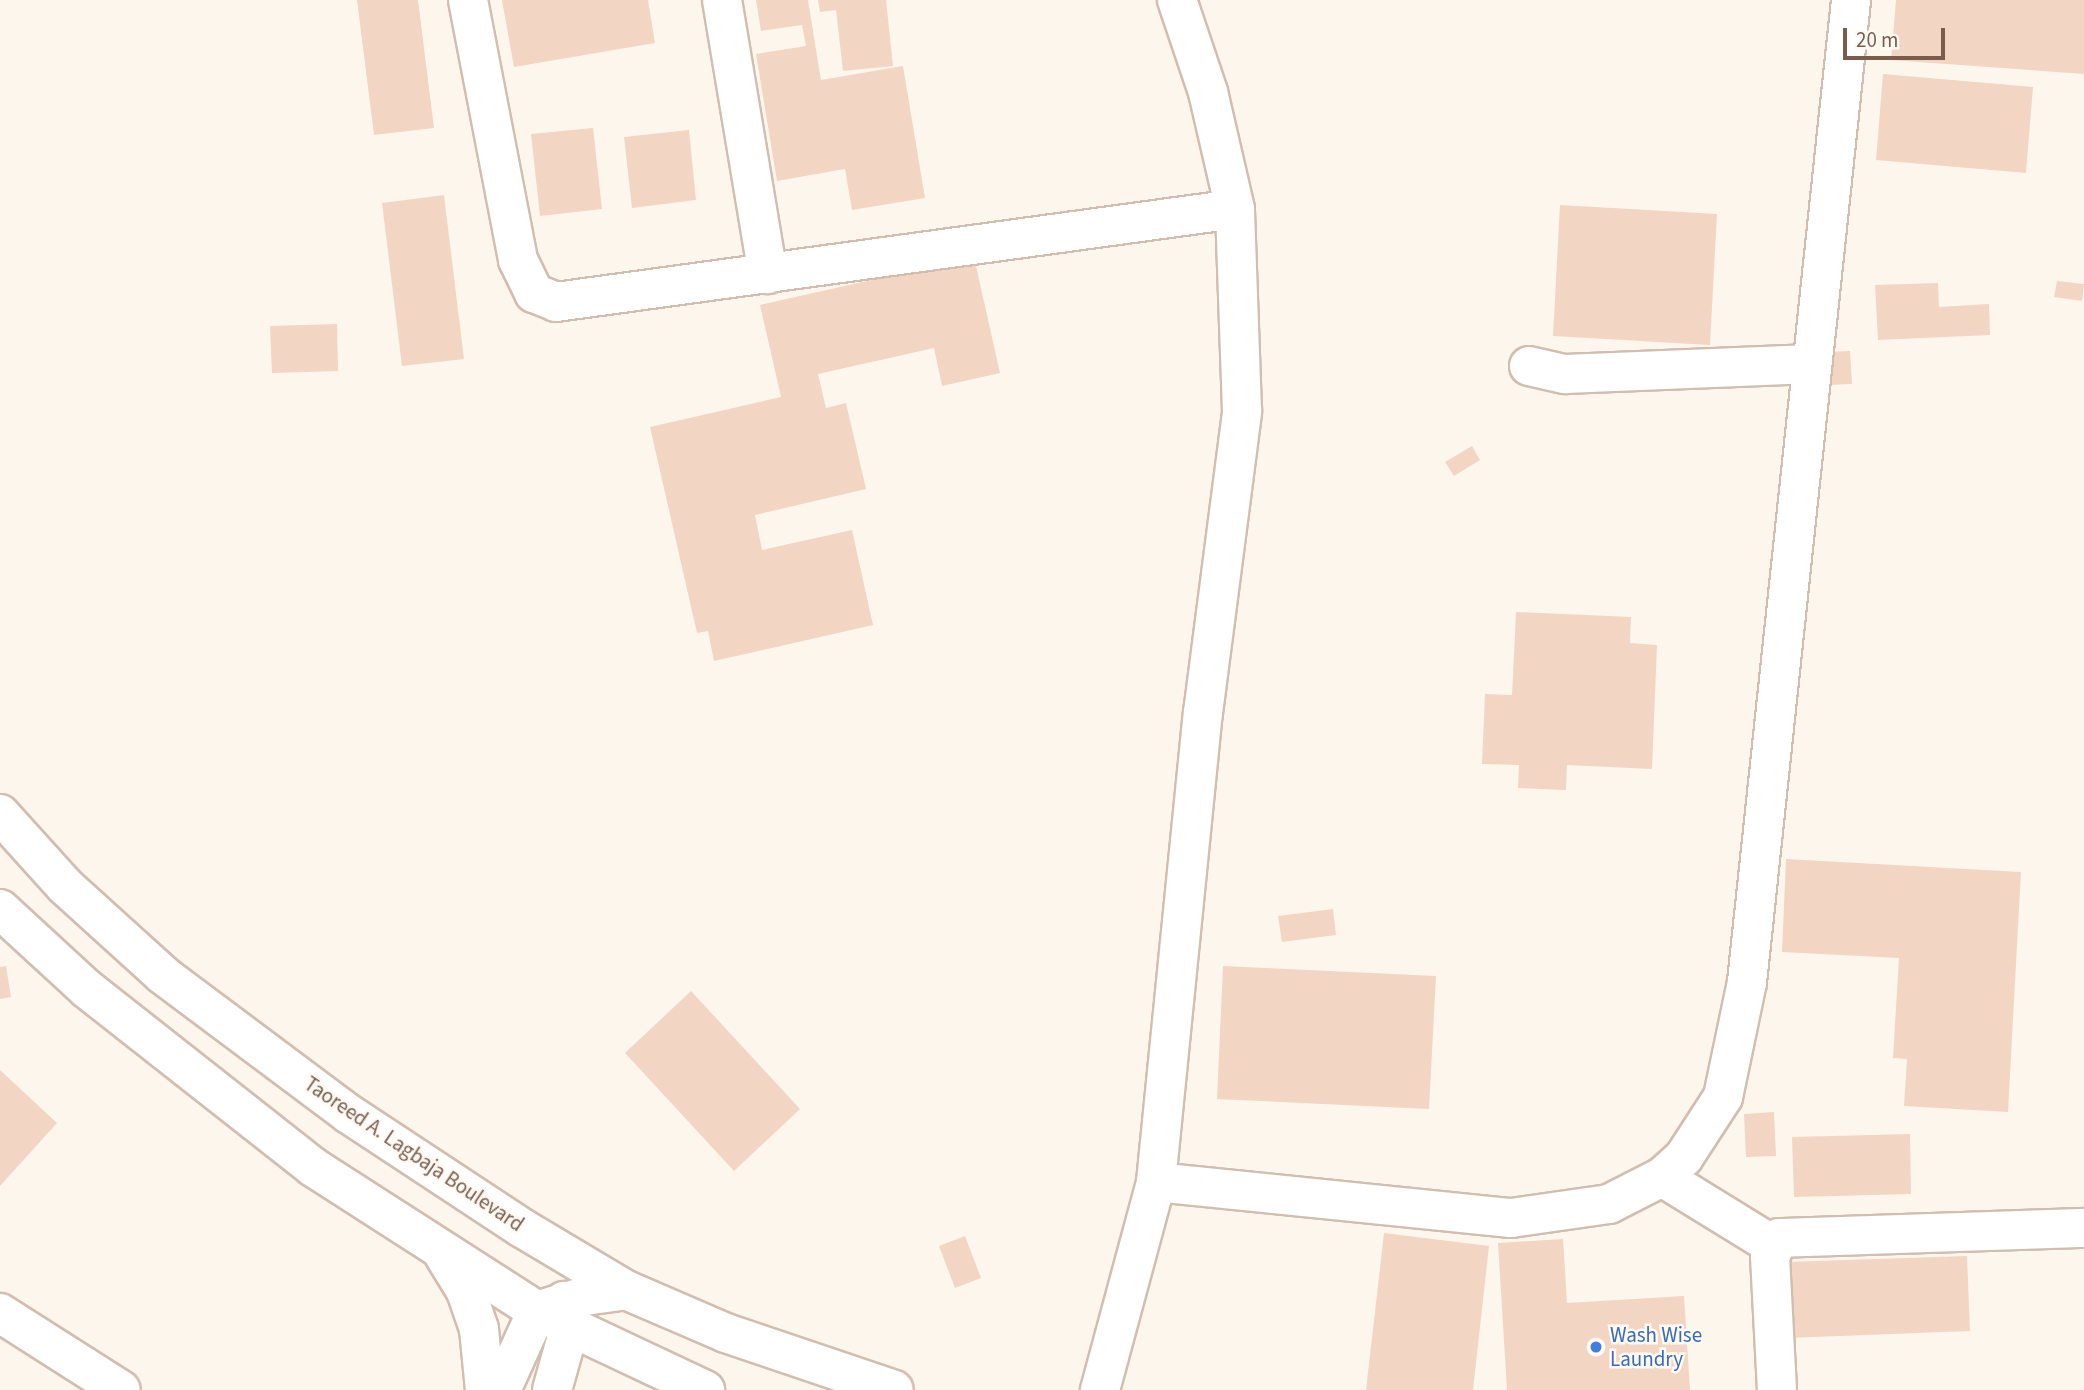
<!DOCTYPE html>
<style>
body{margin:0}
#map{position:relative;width:2084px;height:1390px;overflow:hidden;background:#fdf6ec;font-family:"Source Sans 3",sans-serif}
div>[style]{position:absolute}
.building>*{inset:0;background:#f3d5c3}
.roads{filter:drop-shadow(2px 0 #d1beb0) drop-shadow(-2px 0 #d1beb0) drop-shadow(0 2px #d1beb0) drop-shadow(0 -2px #d1beb0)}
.minor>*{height:38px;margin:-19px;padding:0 19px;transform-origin:19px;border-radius:19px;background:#fff}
.dots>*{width:19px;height:19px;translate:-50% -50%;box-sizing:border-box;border:4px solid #fffaf3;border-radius:50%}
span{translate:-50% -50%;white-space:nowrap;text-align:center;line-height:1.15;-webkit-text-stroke:5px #fffaf3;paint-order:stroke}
.street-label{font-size:21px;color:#7a5c4d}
.shop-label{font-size:21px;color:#366cbe}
.left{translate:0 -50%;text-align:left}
.scale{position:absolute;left:1843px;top:28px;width:102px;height:32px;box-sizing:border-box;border:4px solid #7a5c4d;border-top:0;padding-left:9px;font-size:21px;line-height:24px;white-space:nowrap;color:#7a5c4d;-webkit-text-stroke:5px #fffaf3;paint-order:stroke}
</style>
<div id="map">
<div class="building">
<div style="clip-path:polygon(357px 0,418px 0,434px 128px,374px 135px)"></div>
<div style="clip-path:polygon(502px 0,648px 0,655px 43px,514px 67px)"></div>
<div style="clip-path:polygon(756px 0,808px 0,821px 80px,903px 66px,925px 198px,852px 210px,845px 169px,777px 181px,756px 54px,806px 46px,802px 25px,761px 31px)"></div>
<div style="clip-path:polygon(818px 0,886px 0,893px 66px,843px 71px,836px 10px,820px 12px)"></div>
<div style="clip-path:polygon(1896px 0,2084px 0,2084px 74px,1891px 60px)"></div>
<div style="clip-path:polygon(1883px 74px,2033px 87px,2026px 173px,1876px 160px)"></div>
<div style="clip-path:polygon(593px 128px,602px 209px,540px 216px,531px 134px)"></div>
<div style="clip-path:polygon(689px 130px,696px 200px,632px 208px,624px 137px)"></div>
<div style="clip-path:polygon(444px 195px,464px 359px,402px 366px,382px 203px)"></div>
<div style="clip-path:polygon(1560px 205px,1717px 214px,1710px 345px,1553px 336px)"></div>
<div style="clip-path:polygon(974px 257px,1000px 373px,942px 386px,934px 348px,818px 374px,826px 408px,846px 403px,866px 489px,755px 515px,762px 550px,852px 530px,873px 625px,714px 661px,708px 631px,697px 633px,650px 427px,781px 397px,760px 305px)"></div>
<div style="clip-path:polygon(2057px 281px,2084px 284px,2082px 301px,2054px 297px)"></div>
<div style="clip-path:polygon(1938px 283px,1939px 307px,1989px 304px,1990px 335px,1878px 340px,1875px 285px)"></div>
<div style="clip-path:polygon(337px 324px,338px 371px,272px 373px,270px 326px)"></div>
<div style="clip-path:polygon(1850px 351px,1852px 384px,1829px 385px,1826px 352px)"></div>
<div style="clip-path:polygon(1472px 446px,1480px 460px,1454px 476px,1445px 462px)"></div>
<div style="clip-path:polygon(1516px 612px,1631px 617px,1630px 643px,1657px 645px,1652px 769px,1567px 765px,1566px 790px,1518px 788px,1519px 765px,1482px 764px,1485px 694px,1512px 695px)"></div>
<div style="clip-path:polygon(1786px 859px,2021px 872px,2008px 1112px,1904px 1106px,1907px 1059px,1893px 1058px,1899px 958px,1782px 952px)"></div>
<div style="clip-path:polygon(1333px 909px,1336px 935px,1282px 942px,1278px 916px)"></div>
<div style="clip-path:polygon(6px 966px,11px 997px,0 999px,0 967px)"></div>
<div style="clip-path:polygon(1223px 966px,1436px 976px,1429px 1109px,1217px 1099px)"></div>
<div style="clip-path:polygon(691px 991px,800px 1109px,734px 1171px,625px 1053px)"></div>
<div style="clip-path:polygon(0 1070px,57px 1123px,0 1186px)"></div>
<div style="clip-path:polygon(1774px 1112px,1776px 1156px,1746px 1157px,1744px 1114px)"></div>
<div style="clip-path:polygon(1910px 1134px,1911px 1194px,1794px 1197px,1792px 1137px)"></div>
<div style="clip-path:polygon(1384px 1233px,1489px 1246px,1473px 1390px,1366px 1390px)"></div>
<div style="clip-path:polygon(965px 1236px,981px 1278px,955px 1288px,939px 1246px)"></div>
<div style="clip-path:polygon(1563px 1239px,1567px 1303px,1684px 1296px,1690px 1390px,1507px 1390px,1498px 1243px)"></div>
<div style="clip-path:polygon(1967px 1256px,1970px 1331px,1788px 1338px,1785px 1262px)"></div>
</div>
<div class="roads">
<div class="minor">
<div style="left:468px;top:0;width:265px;rotate:79.1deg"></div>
<div style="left:518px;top:260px;width:37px;rotate:64deg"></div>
<div style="left:534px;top:293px;width:24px;rotate:22deg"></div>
<div style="left:556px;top:302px;width:685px;rotate:-7.8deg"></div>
<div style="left:722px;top:0;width:278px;rotate:80.5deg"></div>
<div style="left:1529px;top:366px;width:37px;rotate:13deg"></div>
<div style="left:1565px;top:374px;width:247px;rotate:-2.3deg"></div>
<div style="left:0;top:814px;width:97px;rotate:47.9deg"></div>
<div style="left:65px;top:886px;width:132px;rotate:42.2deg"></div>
<div style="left:163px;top:975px;width:232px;rotate:36.8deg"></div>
<div style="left:349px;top:1114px;width:207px;rotate:33.4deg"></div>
<div style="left:522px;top:1228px;width:121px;rotate:30.8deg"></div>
<div style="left:626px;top:1290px;width:109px;rotate:23.3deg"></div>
<div style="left:726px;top:1333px;width:177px;rotate:18.7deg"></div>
<div style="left:0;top:909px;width:118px;rotate:42.6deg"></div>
<div style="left:87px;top:989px;width:288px;rotate:38.2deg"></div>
<div style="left:313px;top:1167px;width:266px;rotate:32.7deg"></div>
<div style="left:537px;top:1311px;width:186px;rotate:25.2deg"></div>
<div style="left:1662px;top:1177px;width:132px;rotate:31.6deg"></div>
<div style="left:1156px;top:1182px;width:357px;rotate:5.8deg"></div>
<div style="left:1511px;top:1218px;width:99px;rotate:-8.1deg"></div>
<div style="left:1609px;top:1204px;width:59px;rotate:-27deg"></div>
<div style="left:1662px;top:1177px;width:30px;rotate:-42deg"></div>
<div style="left:1684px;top:1157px;width:72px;rotate:-57deg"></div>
<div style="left:1723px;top:1097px;width:117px;rotate:-78.2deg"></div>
<div style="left:1747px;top:982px;width:987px;rotate:-83.95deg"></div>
<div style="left:444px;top:1255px;width:42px;rotate:58.6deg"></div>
<div style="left:466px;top:1291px;width:40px;rotate:71.1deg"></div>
<div style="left:479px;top:1329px;width:61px;rotate:84.4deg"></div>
<div style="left:0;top:1313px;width:143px;rotate:32.5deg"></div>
<div style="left:501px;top:1390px;width:87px;rotate:-65.5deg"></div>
<div style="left:537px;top:1311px;width:50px;rotate:-17.4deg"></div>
<div style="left:585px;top:1296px;width:41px;rotate:-8.3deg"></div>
<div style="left:552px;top:1390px;width:66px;rotate:-74.3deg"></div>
<div style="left:570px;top:1326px;width:26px;rotate:-103deg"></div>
<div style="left:1100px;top:1390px;width:215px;rotate:-74.9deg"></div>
<div style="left:1156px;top:1182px;width:471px;rotate:-84.3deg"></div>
<div style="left:1203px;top:713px;width:305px;rotate:-82.6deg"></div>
<div style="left:1242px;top:411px;width:202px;rotate:-92deg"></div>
<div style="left:1235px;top:209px;width:120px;rotate:-103deg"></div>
<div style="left:1208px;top:92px;width:97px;rotate:-108.6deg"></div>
<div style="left:1777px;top:1390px;width:134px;rotate:-93deg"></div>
<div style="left:1770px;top:1256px;width:20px;rotate:-63deg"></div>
<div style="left:1779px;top:1238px;width:305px;rotate:-1.9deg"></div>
</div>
</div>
<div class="dots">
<div style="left:1596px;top:1347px;background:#3f7fe0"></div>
</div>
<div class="street-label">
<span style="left:414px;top:1154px;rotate:34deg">Taoreed A. Lagbaja Boulevard</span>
</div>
<div class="shop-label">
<span class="left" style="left:1610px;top:1347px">Wash Wise<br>Laundry</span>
</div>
<div class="scale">20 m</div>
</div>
